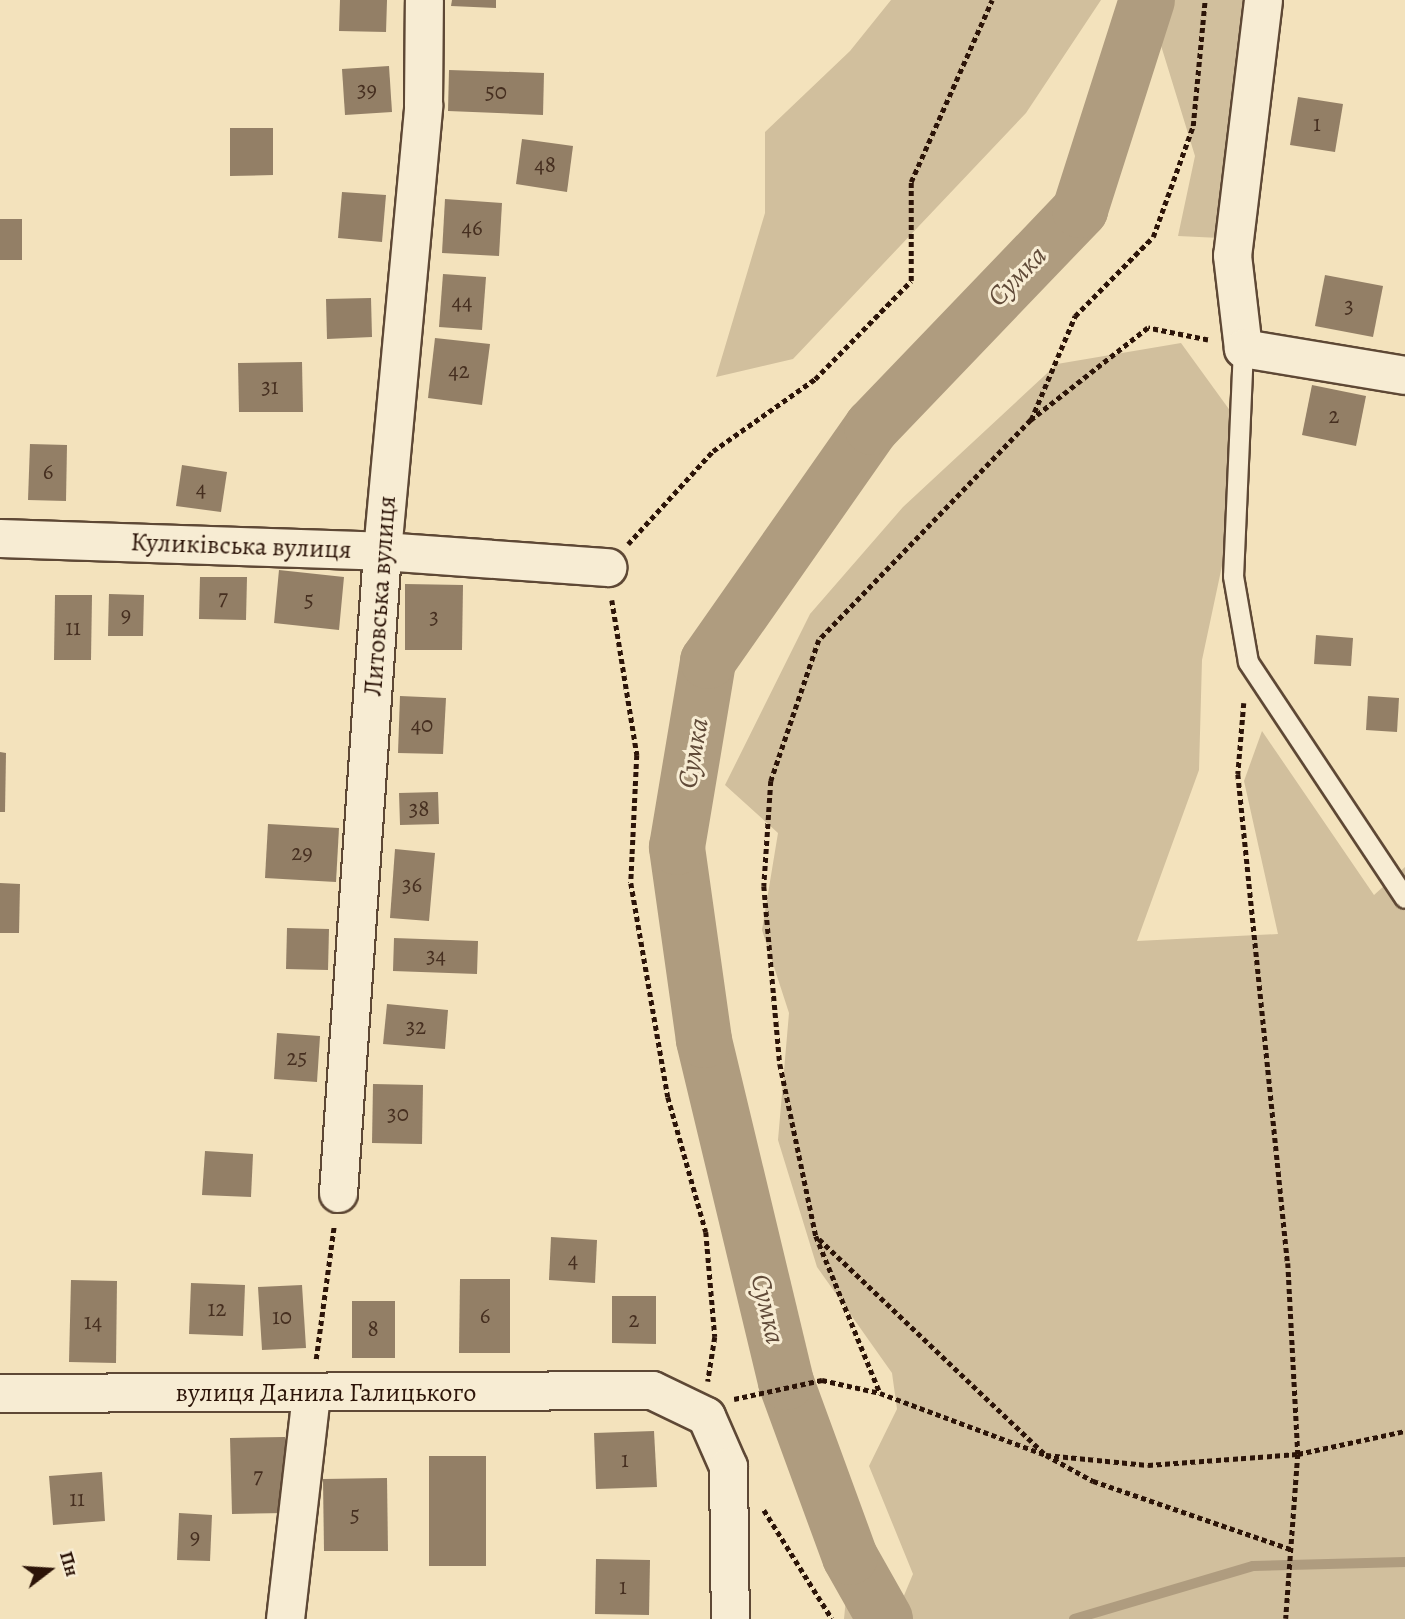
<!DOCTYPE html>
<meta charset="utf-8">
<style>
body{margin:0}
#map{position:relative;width:1405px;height:1619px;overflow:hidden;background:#f3e2bc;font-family:Alegreya,serif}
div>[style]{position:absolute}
.green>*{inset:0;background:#d1bf9d}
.stream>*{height:10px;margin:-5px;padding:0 5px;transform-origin:5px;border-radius:5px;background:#af9c7f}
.river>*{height:56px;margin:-28px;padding:0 28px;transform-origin:28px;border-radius:28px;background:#af9c7f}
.building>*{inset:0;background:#937f66}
.path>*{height:4.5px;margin-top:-2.25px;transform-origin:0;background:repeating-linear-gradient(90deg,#2c1408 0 5px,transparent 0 8.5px)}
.roads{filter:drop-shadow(2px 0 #5e4835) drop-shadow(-2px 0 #5e4835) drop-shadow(0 2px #5e4835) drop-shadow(0 -2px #5e4835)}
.service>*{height:19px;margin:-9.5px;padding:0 9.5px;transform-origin:9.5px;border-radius:9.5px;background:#f7ecd3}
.minor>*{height:37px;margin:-18.5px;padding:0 18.5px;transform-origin:18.5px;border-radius:18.5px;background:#f7ecd3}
span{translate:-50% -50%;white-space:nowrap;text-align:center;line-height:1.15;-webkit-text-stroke:6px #f7ecd3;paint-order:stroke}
.number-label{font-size:23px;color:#462f20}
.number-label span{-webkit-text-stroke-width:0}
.street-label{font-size:26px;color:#2c1408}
.water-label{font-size:28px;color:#604a38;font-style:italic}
.north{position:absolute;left:14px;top:1535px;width:70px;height:70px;-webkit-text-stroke:5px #f7ecd3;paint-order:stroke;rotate:73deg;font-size:19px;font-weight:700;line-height:28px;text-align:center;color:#2c1408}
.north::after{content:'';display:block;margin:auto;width:24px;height:32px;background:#2c1408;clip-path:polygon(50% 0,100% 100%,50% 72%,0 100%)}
</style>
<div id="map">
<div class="green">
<div style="clip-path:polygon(891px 0,1101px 0,1026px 113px,793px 359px,716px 377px,765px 213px,765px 132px,850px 51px)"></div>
<div style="clip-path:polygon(1147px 0,1253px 0,1220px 238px,1178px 236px,1195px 156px)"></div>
<div style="clip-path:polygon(1181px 343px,1239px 423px,1226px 547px,1202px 660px,1199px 770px,1137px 941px,1278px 934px,1244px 781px,1262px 731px,1374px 895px,1405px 867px,1405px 1619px,907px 1619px,900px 1605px,913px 1574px,869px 1466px,897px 1409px,892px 1373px,817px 1267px,778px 1140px,789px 1013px,762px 930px,778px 833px,725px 785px,810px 614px,903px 507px,1057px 364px)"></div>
<div style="clip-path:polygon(850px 1557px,885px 1619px,844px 1619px)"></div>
</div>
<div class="stream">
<div style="left:1074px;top:1619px;width:187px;rotate:-16.5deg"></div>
<div style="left:1253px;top:1566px;width:152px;rotate:-1.5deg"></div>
</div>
<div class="river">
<div style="left:885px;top:1619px;width:71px;rotate:-119.4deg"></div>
<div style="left:850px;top:1557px;width:186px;rotate:-110.1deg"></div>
<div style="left:786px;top:1382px;width:352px;rotate:-103.5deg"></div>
<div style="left:704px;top:1040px;width:195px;rotate:-98deg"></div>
<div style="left:677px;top:847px;width:189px;rotate:-80.5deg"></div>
<div style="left:708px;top:661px;width:286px;rotate:-55deg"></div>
<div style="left:872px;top:427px;width:301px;rotate:-46.2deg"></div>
<div style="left:1080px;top:210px;width:220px;rotate:-72.3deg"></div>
</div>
<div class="building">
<div style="clip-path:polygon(340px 0,387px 0,386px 32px,339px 31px)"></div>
<div style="clip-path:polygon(452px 0,496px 0,496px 8px,451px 6px)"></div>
<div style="clip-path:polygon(389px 66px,392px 112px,345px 115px,342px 69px)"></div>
<div style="clip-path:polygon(449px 70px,544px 73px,543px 115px,448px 111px)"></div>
<div style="clip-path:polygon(1298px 97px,1343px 104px,1335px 152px,1290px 145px)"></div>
<div style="clip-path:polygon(230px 128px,273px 128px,273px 175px,230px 176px)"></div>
<div style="clip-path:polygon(522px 139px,573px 146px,567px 192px,516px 184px)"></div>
<div style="clip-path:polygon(342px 192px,386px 195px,382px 242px,338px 238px)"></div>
<div style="clip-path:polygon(445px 199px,502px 203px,499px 256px,442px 253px)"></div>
<div style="clip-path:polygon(0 219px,22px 219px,22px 260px,0 260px)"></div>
<div style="clip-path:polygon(443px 274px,486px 277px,482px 330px,439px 327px)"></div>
<div style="clip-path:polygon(1325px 275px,1383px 286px,1373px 337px,1315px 326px)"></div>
<div style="clip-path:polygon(371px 298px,372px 337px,327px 339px,326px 299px)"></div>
<div style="clip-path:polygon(435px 338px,490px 344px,482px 405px,428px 398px)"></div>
<div style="clip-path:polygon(302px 362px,303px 412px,239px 412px,238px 363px)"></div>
<div style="clip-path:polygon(1312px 385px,1366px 396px,1356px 446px,1302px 435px)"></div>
<div style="clip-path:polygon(30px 444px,67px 445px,66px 501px,28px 500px)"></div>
<div style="clip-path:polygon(182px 465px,227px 472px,221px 512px,176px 506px)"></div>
<div style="clip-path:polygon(279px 570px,344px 577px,339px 630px,274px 623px)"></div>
<div style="clip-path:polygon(200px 577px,247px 577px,246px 620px,199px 619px)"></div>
<div style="clip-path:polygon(405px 584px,463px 585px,462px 650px,405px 650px)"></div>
<div style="clip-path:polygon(109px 594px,144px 595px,143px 636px,108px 636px)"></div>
<div style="clip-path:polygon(55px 595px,92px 595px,91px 660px,54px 660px)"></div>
<div style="clip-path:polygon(1316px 635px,1353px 638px,1351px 666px,1314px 664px)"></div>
<div style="clip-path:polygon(400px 696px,446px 698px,443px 754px,398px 753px)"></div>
<div style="clip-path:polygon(1368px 696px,1399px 698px,1397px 732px,1366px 730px)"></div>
<div style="clip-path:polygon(0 752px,6px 753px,5px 812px,0 812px)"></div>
<div style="clip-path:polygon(438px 792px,439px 824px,400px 825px,399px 793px)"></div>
<div style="clip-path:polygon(268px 824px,339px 828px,336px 882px,265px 878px)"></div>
<div style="clip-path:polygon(395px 849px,435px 853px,429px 921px,390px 918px)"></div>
<div style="clip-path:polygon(0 883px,20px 884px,19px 933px,0 933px)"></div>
<div style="clip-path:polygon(287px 928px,329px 929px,328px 970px,286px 969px)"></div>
<div style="clip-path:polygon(394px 938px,478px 941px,477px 974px,393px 971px)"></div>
<div style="clip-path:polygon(387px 1004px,448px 1010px,445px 1049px,383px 1044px)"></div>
<div style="clip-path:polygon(277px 1033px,320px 1036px,317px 1082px,274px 1079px)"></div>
<div style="clip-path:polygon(373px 1084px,423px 1085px,422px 1144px,372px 1143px)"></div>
<div style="clip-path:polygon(205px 1151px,253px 1154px,251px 1197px,202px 1195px)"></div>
<div style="clip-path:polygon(551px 1237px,597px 1240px,595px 1283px,549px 1280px)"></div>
<div style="clip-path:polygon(460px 1279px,510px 1279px,510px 1353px,459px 1353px)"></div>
<div style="clip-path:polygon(71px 1280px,117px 1281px,116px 1363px,69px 1362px)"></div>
<div style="clip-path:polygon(191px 1283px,245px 1285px,243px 1336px,189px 1334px)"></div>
<div style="clip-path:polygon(302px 1285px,306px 1348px,262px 1350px,258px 1287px)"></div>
<div style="clip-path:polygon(612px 1296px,656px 1296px,656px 1344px,612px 1343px)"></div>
<div style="clip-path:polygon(352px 1301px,395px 1301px,395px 1358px,352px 1358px)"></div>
<div style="clip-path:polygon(654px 1431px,657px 1487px,596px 1489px,594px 1433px)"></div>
<div style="clip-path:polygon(285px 1437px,286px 1513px,232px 1514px,230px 1438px)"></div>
<div style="clip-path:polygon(429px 1456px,486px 1456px,486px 1566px,429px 1566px)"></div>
<div style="clip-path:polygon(102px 1472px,105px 1521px,53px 1525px,49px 1476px)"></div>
<div style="clip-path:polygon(387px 1478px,388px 1551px,324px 1551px,323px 1479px)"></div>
<div style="clip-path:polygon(179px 1513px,212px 1515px,210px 1561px,177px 1560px)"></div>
<div style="clip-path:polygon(596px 1559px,650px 1560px,649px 1615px,595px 1614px)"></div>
</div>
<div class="path">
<div style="left:1208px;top:340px;width:61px;rotate:-168.7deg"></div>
<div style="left:1148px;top:328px;width:149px;rotate:141.8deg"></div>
<div style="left:1031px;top:420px;width:306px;rotate:133.9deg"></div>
<div style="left:819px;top:640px;width:149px;rotate:108.8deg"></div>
<div style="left:771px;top:781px;width:105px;rotate:93.8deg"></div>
<div style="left:764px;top:886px;width:179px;rotate:84.9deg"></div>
<div style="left:780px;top:1064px;width:176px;rotate:78.2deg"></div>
<div style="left:816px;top:1236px;width:170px;rotate:67.8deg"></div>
<div style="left:880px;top:1393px;width:177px;rotate:20.5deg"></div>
<div style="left:1046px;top:1455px;width:102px;rotate:5.6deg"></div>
<div style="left:1148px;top:1465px;width:150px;rotate:-4.2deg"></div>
<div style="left:1298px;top:1454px;width:109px;rotate:-12.1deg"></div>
<div style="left:1031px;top:420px;width:113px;rotate:-67.1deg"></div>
<div style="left:1075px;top:316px;width:111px;rotate:-45.4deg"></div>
<div style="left:1153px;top:237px;width:118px;rotate:-70.2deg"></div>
<div style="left:1193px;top:126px;width:127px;rotate:-84.6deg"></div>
<div style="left:628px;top:544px;width:126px;rotate:-47.6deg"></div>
<div style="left:713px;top:451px;width:125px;rotate:-35.2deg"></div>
<div style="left:815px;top:379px;width:137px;rotate:-45.6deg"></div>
<div style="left:911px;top:281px;width:99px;rotate:-90deg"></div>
<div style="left:911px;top:182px;width:199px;rotate:-66deg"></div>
<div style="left:612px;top:600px;width:157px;rotate:80.8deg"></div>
<div style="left:637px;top:755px;width:128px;rotate:92.7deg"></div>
<div style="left:631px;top:883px;width:217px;rotate:80.2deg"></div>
<div style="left:668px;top:1097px;width:140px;rotate:74.3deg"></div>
<div style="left:706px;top:1232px;width:105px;rotate:85.1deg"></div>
<div style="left:715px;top:1337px;width:45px;rotate:99deg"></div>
<div style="left:1244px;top:703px;width:71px;rotate:94.8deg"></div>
<div style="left:1238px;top:774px;width:492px;rotate:84.2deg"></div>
<div style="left:1288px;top:1263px;width:191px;rotate:87deg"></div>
<div style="left:1298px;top:1454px;width:165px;rotate:94.2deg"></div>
<div style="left:819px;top:1239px;width:313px;rotate:43.6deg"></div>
<div style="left:1046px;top:1455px;width:54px;rotate:29deg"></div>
<div style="left:1093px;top:1481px;width:209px;rotate:19deg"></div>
<div style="left:316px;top:1359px;width:135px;rotate:-82.3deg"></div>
<div style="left:734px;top:1399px;width:90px;rotate:-12.2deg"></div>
<div style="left:822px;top:1380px;width:59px;rotate:12.6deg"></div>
<div style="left:764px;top:1510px;width:128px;rotate:58deg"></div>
</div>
<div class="roads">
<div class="service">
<div style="left:1243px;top:348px;width:228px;rotate:92.5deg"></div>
<div style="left:1233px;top:576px;width:87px;rotate:80.1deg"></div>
<div style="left:1248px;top:662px;width:283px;rotate:56.4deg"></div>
</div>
<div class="minor">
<div style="left:1263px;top:0;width:257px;rotate:96.9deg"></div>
<div style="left:1232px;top:255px;width:94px;rotate:83.3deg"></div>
<div style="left:1243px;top:348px;width:164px;rotate:9.5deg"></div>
<div style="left:0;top:538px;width:382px;rotate:1.9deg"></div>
<div style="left:382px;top:551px;width:226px;rotate:4.1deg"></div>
<div style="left:338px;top:1193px;width:644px;rotate:-86.08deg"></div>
<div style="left:382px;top:551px;width:448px;rotate:-84.7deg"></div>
<div style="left:423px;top:105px;width:105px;rotate:-89.5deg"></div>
<div style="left:0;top:1393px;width:652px;rotate:-0.26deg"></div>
<div style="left:652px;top:1390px;width:60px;rotate:25.7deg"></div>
<div style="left:706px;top:1416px;width:55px;rotate:66.3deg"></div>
<div style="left:728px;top:1466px;width:153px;rotate:89.3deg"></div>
<div style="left:285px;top:1619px;width:226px;rotate:-83.4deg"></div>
</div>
</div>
<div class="number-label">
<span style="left:367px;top:90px">39</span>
<span style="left:496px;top:92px">50</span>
<span style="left:1317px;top:124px">1</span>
<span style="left:545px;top:165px">48</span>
<span style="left:472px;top:228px">46</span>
<span style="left:462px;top:302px">44</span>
<span style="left:1349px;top:306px">3</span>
<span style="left:459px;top:371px">42</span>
<span style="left:270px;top:387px">31</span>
<span style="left:1334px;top:416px">2</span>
<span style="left:48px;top:472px">6</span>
<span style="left:201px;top:489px">4</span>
<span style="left:223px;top:598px">7</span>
<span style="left:309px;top:600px">5</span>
<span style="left:126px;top:615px">9</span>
<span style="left:434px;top:617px">3</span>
<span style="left:73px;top:628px">11</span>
<span style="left:422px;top:725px">40</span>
<span style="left:419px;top:809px">38</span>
<span style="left:302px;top:853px">29</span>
<span style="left:412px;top:885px">36</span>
<span style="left:436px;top:956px">34</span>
<span style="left:416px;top:1027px">32</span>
<span style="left:297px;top:1058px">25</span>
<span style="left:398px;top:1114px">30</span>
<span style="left:573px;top:1260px">4</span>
<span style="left:217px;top:1309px">12</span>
<span style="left:485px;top:1316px">6</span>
<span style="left:282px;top:1317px">10</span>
<span style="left:634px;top:1320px">2</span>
<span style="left:93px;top:1322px">14</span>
<span style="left:373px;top:1329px">8</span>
<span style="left:625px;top:1460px">1</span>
<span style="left:258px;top:1476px">7</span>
<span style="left:77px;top:1499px">11</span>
<span style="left:355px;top:1515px">5</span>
<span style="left:195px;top:1537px">9</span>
<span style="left:623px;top:1587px">1</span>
</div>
<div class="street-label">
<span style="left:241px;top:546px;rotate:2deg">Куликівська вулиця</span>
<span style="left:380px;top:596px;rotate:-86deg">Литовська вулиця</span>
<span style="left:326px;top:1393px">вулиця Данила Галицького</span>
</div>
<div class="water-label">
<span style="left:1017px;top:276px;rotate:-46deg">Сумка</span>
<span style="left:693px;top:753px;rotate:-80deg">Сумка</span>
<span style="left:768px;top:1309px;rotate:77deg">Сумка</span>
</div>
<div class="north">Пн</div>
</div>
